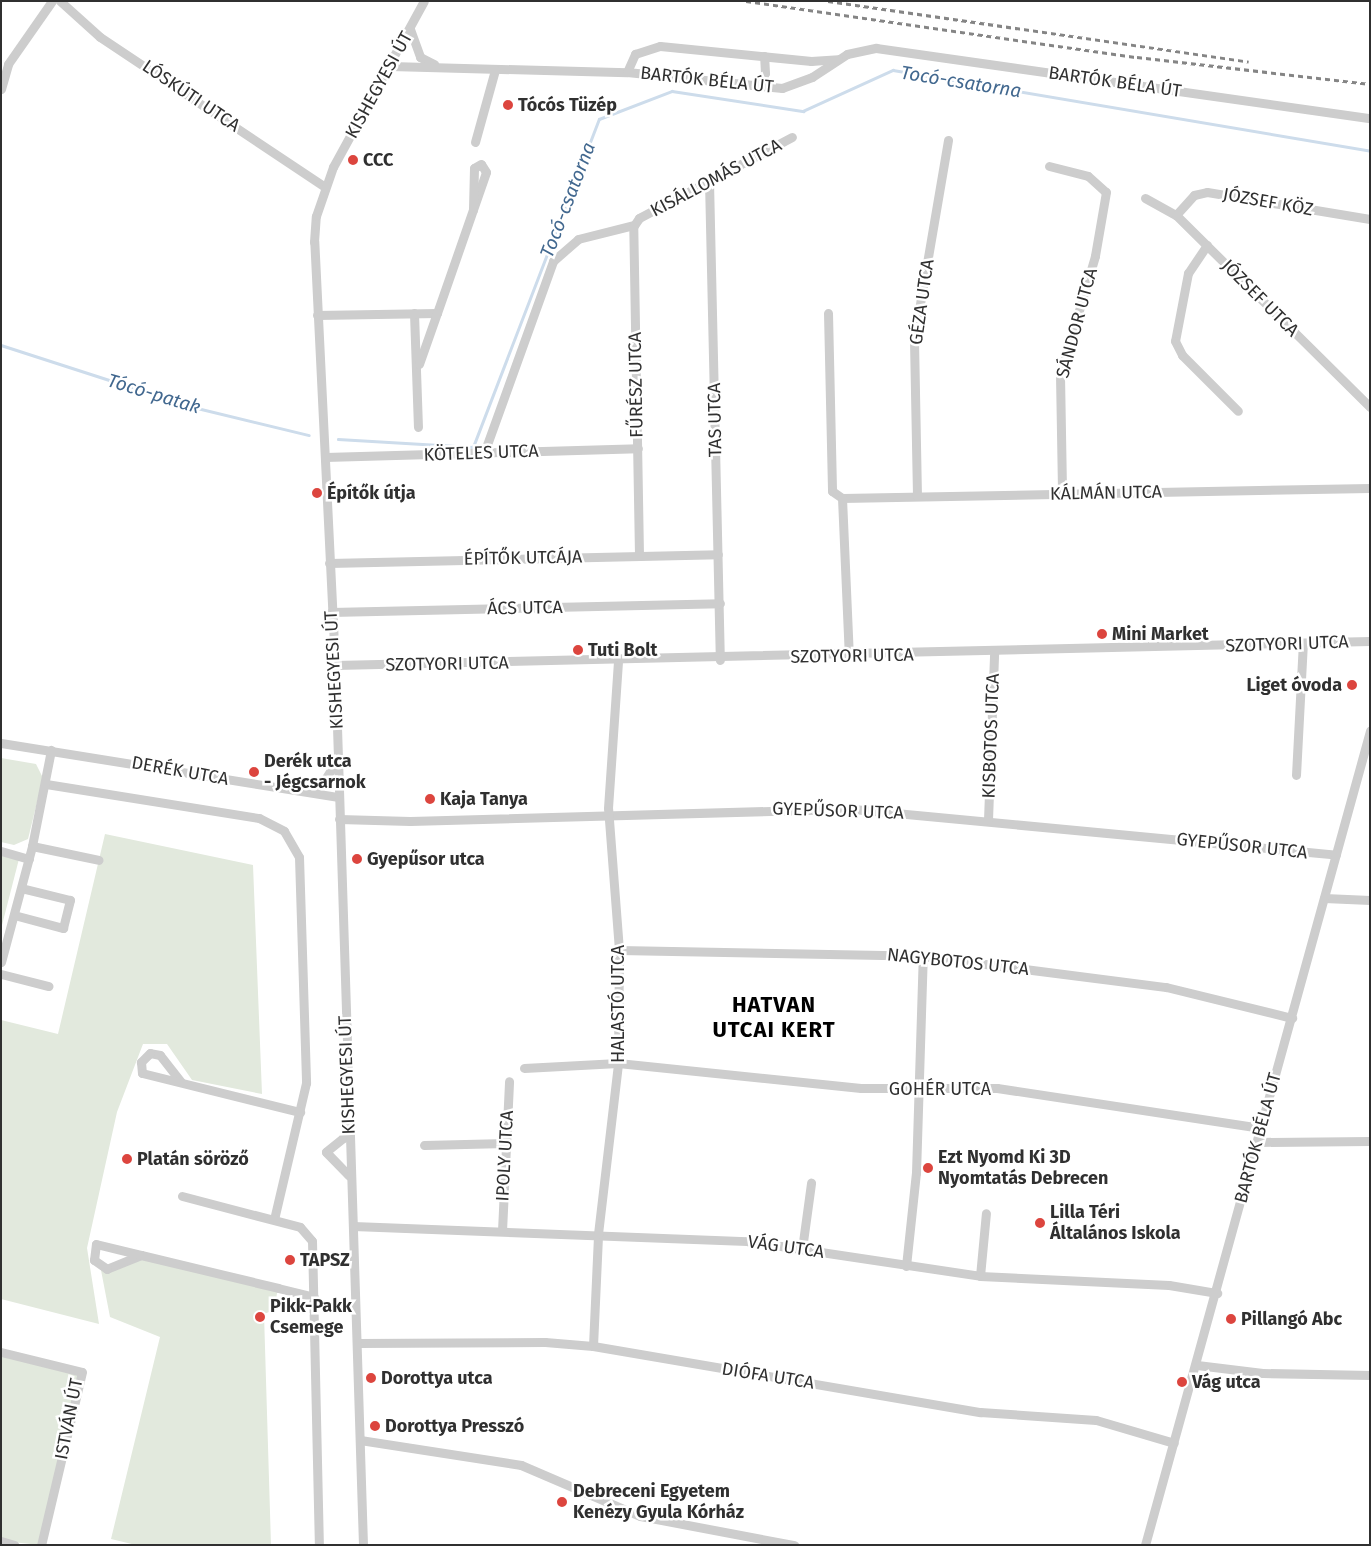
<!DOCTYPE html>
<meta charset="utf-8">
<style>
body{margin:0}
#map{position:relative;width:1371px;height:1546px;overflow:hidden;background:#fff;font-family:"Fira Sans",sans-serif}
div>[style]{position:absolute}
.green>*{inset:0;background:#e2e9dd}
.stream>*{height:2.5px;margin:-1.25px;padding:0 1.25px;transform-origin:1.25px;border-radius:1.25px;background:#cddceb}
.minor>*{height:9px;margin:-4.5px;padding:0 4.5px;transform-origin:4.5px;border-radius:4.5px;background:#cdcdcd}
.rail>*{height:2.5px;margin-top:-1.25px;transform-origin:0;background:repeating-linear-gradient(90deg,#858585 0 5px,transparent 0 9px)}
.dots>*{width:14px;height:14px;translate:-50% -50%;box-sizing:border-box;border:2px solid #fff;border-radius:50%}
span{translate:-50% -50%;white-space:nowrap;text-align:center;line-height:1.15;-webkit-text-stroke:5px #fff;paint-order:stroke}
.street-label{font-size:18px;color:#303030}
.poi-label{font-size:18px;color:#303030;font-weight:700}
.left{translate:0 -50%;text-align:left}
.right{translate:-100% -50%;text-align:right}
.water-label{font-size:19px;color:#42688f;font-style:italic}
.district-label{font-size:22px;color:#000;font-weight:700;letter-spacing:1px}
.frame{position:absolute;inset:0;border:2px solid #303030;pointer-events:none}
</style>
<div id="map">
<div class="green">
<div style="clip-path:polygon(1px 758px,36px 764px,43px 778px,28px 839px,14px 845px,1px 842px)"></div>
<div style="clip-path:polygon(105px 834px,253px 865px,262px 1094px,192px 1080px,167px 1044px,143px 1044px,117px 1112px,87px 1248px,99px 1324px,1px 1299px,1px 1020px,58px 1034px)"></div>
<div style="clip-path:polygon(1px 854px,19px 859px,1px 929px)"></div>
<div style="clip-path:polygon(141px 1255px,278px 1288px,274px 1310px,264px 1314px,271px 1545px,136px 1545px,111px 1539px,160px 1337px,110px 1317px,100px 1265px,107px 1269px)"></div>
<div style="clip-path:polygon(1px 1351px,82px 1372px,41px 1545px,1px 1541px)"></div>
</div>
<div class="stream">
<div style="left:1px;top:345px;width:202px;rotate:17.9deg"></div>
<div style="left:193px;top:407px;width:119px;rotate:13.6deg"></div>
<div style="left:338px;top:439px;width:135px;rotate:3.4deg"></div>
<div style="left:473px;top:447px;width:351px;rotate:-69deg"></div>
<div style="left:599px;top:119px;width:78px;rotate:-21deg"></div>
<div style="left:672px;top:91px;width:133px;rotate:8.7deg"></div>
<div style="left:803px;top:111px;width:99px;rotate:-24.5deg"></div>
<div style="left:893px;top:70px;width:484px;rotate:9.6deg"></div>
</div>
<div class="minor">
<div style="left:60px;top:1px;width:54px;rotate:42deg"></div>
<div style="left:100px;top:37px;width:270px;rotate:33.7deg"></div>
<div style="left:410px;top:29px;width:30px;rotate:70deg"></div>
<div style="left:420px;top:57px;width:16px;rotate:27deg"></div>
<div style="left:390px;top:66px;width:237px;rotate:1.5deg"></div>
<div style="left:627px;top:72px;width:156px;rotate:5.9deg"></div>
<div style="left:782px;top:88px;width:32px;rotate:-20deg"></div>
<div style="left:812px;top:77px;width:42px;rotate:-33.3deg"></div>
<div style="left:847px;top:54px;width:30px;rotate:-12deg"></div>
<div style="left:876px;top:48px;width:499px;rotate:8.1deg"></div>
<div style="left:627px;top:72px;width:20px;rotate:-66deg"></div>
<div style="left:635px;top:54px;width:26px;rotate:-18deg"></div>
<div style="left:660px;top:46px;width:152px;rotate:5.7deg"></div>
<div style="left:811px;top:61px;width:27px;rotate:-4deg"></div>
<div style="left:759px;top:87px;width:15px;rotate:-67deg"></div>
<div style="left:765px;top:73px;width:17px;rotate:-93deg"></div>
<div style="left:1px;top:89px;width:26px;rotate:-74deg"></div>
<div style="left:8px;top:64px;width:77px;rotate:-55.1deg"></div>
<div style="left:475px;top:142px;width:75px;rotate:-74.5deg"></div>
<div style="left:1049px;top:166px;width:40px;rotate:14.4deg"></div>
<div style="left:1088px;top:176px;width:24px;rotate:42deg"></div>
<div style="left:1106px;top:192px;width:65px;rotate:99.8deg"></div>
<div style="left:1095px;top:256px;width:124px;rotate:106.4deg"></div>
<div style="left:1060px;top:375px;width:119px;rotate:89deg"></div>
<div style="left:709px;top:181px;width:479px;rotate:88.7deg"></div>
<div style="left:1145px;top:198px;width:35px;rotate:29deg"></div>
<div style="left:1176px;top:215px;width:273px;rotate:44.7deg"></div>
<div style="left:1176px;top:215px;width:27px;rotate:-48deg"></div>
<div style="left:1194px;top:195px;width:13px;rotate:-13deg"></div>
<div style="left:1207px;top:192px;width:165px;rotate:9.4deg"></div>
<div style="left:1207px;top:245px;width:34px;rotate:124deg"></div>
<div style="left:1188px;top:273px;width:69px;rotate:100.8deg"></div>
<div style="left:1175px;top:341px;width:16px;rotate:63deg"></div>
<div style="left:1182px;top:355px;width:79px;rotate:45deg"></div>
<div style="left:414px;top:313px;width:114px;rotate:88deg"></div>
<div style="left:828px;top:313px;width:178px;rotate:88.7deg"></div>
<div style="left:832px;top:491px;width:12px;rotate:35deg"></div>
<div style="left:842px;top:498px;width:528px;rotate:-1.09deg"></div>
<div style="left:317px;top:315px;width:120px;rotate:-1deg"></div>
<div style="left:437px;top:313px;width:149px;rotate:-70.8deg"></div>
<div style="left:486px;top:172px;width:9px;rotate:-122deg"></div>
<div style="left:481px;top:164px;width:8px;rotate:150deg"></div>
<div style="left:474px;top:168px;width:42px;rotate:91.4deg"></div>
<div style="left:419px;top:364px;width:54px;rotate:-70.6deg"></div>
<div style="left:484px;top:453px;width:204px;rotate:-70.2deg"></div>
<div style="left:553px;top:261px;width:33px;rotate:-41deg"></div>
<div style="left:578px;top:239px;width:58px;rotate:-14deg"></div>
<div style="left:325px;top:457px;width:313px;rotate:-1.6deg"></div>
<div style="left:917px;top:496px;width:157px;rotate:-91.1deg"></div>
<div style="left:914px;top:339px;width:202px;rotate:-80.3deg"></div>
<div style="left:842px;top:498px;width:158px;rotate:87.5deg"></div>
<div style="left:639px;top:555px;width:328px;rotate:-91deg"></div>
<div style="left:633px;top:227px;width:11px;rotate:-56deg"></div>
<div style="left:639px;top:218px;width:173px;rotate:-27.9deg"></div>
<div style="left:329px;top:563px;width:389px;rotate:-1.3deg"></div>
<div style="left:331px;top:612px;width:389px;rotate:-1.3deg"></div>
<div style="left:335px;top:665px;width:1035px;rotate:-1.33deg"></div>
<div style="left:1px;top:743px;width:342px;rotate:9.1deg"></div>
<div style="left:1296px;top:775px;width:132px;rotate:-87deg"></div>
<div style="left:46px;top:784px;width:216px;rotate:9.1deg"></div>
<div style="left:259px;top:818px;width:28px;rotate:27deg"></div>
<div style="left:284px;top:831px;width:30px;rotate:60deg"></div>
<div style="left:299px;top:857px;width:226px;rotate:88.2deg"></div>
<div style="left:306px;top:1083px;width:140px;rotate:103.2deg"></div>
<div style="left:304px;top:791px;width:22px;rotate:-27deg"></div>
<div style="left:324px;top:781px;width:25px;rotate:-58deg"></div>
<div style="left:339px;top:819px;width:71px;rotate:1.6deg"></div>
<div style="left:410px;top:821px;width:443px;rotate:-1.6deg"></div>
<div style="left:853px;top:809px;width:485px;rotate:5.4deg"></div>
<div style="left:988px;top:820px;width:167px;rotate:-87.9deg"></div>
<div style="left:32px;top:846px;width:68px;rotate:11.8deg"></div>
<div style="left:1px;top:851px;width:29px;rotate:16deg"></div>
<div style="left:1324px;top:898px;width:46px;rotate:2.5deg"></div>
<div style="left:14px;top:915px;width:51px;rotate:14.9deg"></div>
<div style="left:63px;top:928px;width:29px;rotate:-76deg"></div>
<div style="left:70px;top:900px;width:50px;rotate:-166.2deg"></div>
<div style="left:619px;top:950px;width:304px;rotate:1.1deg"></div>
<div style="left:923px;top:956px;width:245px;rotate:7.3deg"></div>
<div style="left:1166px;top:987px;width:130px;rotate:13.8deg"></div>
<div style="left:1px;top:962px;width:120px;rotate:-75deg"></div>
<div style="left:32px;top:846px;width:98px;rotate:-78.8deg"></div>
<div style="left:1px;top:974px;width:49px;rotate:14.3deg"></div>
<div style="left:524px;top:1068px;width:94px;rotate:-3deg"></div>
<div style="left:618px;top:1063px;width:244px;rotate:5.9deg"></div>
<div style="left:861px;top:1088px;width:136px"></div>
<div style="left:997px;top:1088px;width:267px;rotate:8.6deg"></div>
<div style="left:181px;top:1082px;width:34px;rotate:-128deg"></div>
<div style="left:160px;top:1055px;width:10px;rotate:-169deg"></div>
<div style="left:150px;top:1053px;width:13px;rotate:135deg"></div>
<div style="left:141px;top:1062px;width:11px;rotate:85deg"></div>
<div style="left:142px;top:1073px;width:163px;rotate:13.9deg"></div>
<div style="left:347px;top:1128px;width:11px;rotate:112deg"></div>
<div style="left:343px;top:1138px;width:22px;rotate:141deg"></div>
<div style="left:326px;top:1152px;width:33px;rotate:46deg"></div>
<div style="left:1257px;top:1142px;width:113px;rotate:-0.5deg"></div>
<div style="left:424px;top:1145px;width:82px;rotate:-1.4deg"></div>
<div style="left:182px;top:1196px;width:122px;rotate:14.7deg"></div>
<div style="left:300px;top:1227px;width:18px;rotate:49deg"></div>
<div style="left:312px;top:1241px;width:304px;rotate:88.7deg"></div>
<div style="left:353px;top:1226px;width:394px;rotate:2.2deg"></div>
<div style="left:747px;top:1241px;width:236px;rotate:8.5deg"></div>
<div style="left:980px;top:1276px;width:189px;rotate:2.7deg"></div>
<div style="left:1169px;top:1285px;width:49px;rotate:9.5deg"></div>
<div style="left:502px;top:1231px;width:150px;rotate:-87.3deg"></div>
<div style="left:802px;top:1249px;width:67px;rotate:-82.2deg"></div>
<div style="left:141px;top:1255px;width:37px;rotate:158deg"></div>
<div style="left:107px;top:1269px;width:16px;rotate:-145deg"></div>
<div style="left:94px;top:1260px;width:16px;rotate:-83deg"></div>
<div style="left:96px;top:1244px;width:46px;rotate:13.7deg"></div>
<div style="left:141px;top:1255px;width:141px;rotate:13.5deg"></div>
<div style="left:278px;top:1288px;width:37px;rotate:14deg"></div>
<div style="left:906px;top:1266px;width:94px;rotate:-83.9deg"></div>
<div style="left:916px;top:1173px;width:217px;rotate:-88.2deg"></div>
<div style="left:980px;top:1276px;width:63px;rotate:-84.6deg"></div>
<div style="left:358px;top:1343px;width:187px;rotate:-0.3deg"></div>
<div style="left:545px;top:1342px;width:48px;rotate:4.8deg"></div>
<div style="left:593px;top:1346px;width:393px;rotate:9.7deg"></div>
<div style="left:980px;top:1412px;width:116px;rotate:3.9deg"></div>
<div style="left:1096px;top:1420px;width:81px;rotate:16.4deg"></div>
<div style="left:593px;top:1346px;width:112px;rotate:-87.4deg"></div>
<div style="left:598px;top:1234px;width:172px;rotate:-83.3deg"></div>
<div style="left:618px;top:1063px;width:113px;rotate:-89.5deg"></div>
<div style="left:619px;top:950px;width:142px;rotate:-94.4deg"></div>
<div style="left:608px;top:808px;width:146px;rotate:-86.1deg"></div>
<div style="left:1px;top:1352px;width:83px;rotate:13.9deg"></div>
<div style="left:82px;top:1372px;width:178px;rotate:103.3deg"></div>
<div style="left:1197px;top:1365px;width:66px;rotate:6.9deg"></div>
<div style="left:1263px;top:1373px;width:107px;rotate:1.1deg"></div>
<div style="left:360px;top:1440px;width:163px;rotate:8.8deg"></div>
<div style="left:521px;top:1465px;width:129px;rotate:23.2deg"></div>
<div style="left:640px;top:1516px;width:157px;rotate:10.7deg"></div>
<div style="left:1px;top:1541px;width:14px;rotate:17deg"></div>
<div style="left:363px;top:1545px;width:880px;rotate:-91.82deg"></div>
<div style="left:335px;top:665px;width:424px;rotate:-92.8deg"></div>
<div style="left:314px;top:242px;width:26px;rotate:-86deg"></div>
<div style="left:316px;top:216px;width:52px;rotate:-70.9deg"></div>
<div style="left:333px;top:167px;width:189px;rotate:-61.3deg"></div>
<div style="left:1145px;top:1545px;width:845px;rotate:-74.55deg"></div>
</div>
<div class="rail">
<div style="left:746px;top:1px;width:395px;rotate:8.2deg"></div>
<div style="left:1137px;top:57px;width:235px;rotate:6.6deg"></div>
<div style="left:828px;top:1px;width:425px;rotate:8.2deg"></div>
</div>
<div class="dots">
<div style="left:508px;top:105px;background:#dc453e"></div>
<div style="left:353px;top:160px;background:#dc453e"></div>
<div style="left:317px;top:493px;background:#dc453e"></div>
<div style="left:1102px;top:634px;background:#dc453e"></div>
<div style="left:578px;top:650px;background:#dc453e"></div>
<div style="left:1352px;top:685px;background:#dc453e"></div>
<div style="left:254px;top:772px;background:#dc453e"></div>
<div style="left:430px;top:799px;background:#dc453e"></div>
<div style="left:357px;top:859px;background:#dc453e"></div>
<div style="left:127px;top:1159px;background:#dc453e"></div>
<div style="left:928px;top:1168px;background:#dc453e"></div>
<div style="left:1040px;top:1223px;background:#dc453e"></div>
<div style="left:290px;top:1260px;background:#dc453e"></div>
<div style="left:260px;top:1317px;background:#dc453e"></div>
<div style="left:1231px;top:1319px;background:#dc453e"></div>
<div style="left:371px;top:1378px;background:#dc453e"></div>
<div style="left:1182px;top:1382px;background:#dc453e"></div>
<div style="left:375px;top:1426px;background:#dc453e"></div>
<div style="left:562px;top:1502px;background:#dc453e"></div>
</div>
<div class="street-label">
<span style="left:707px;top:80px;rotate:6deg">BARTÓK BÉLA ÚT</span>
<span style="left:1115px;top:82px;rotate:8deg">BARTÓK BÉLA ÚT</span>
<span style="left:379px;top:85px;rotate:-61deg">KISHEGYESI ÚT</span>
<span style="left:191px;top:96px;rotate:34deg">LÓSKÚTI UTCA</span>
<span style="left:716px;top:178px;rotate:-28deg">KISÁLLOMÁS UTCA</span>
<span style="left:1268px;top:202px;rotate:10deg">JÓZSEF KÖZ</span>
<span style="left:1260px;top:298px;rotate:45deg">JÓZSEF UTCA</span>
<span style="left:922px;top:302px;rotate:-82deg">GÉZA UTCA</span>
<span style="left:1077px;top:323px;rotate:-75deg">SÁNDOR UTCA</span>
<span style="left:636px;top:385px;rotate:-91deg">FŰRÉSZ UTCA</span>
<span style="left:715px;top:420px;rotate:-91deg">TAS UTCA</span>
<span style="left:481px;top:453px;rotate:-2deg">KÖTELES UTCA</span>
<span style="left:1106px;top:493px;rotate:-1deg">KÁLMÁN UTCA</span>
<span style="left:523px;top:558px;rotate:-1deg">ÉPÍTŐK UTCÁJA</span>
<span style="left:525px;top:608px;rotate:-1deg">ÁCS UTCA</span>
<span style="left:1287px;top:644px;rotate:-2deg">SZOTYORI UTCA</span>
<span style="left:852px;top:656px;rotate:-1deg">SZOTYORI UTCA</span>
<span style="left:447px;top:664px;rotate:-1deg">SZOTYORI UTCA</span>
<span style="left:334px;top:670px;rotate:-93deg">KISHEGYESI ÚT</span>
<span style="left:991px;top:736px;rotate:-88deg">KISBOTOS UTCA</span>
<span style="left:180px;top:771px;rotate:10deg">DERÉK UTCA</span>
<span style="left:838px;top:811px;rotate:2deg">GYEPŰSOR UTCA</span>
<span style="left:1242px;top:846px;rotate:6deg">GYEPŰSOR UTCA</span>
<span style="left:958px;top:962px;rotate:6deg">NAGYBOTOS UTCA</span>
<span style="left:618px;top:1004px;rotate:-90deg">HALASTÓ UTCA</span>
<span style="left:347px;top:1075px;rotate:-92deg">KISHEGYESI ÚT</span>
<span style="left:940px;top:1089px">GOHÉR UTCA</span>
<span style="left:1258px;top:1138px;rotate:-75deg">BARTÓK BÉLA ÚT</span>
<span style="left:505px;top:1156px;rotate:-87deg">IPOLY UTCA</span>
<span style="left:786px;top:1247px;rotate:8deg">VÁG UTCA</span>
<span style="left:768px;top:1376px;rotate:9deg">DIÓFA UTCA</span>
<span style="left:69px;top:1419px;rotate:-79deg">ISTVÁN ÚT</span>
</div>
<div class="poi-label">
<span class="left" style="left:518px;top:105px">Tócós Tüzép</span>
<span class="left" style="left:363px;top:160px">CCC</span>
<span class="left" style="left:327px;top:493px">Építők útja</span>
<span class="left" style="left:1112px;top:634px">Mini Market</span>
<span class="left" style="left:588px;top:650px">Tuti Bolt</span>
<span class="right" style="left:1342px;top:685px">Liget óvoda</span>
<span class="left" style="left:264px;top:772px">Derék utca<br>- Jégcsarnok</span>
<span class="left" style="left:440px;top:799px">Kaja Tanya</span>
<span class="left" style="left:367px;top:859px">Gyepűsor utca</span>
<span class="left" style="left:938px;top:1168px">Ezt Nyomd Ki 3D<br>Nyomtatás Debrecen</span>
<span class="left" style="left:137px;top:1159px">Platán söröző</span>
<span class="left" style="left:1050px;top:1223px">Lilla Téri<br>Általános Iskola</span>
<span class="left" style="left:300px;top:1260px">TAPSZ</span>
<span class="left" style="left:270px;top:1317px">Pikk-Pakk<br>Csemege</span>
<span class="left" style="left:1241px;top:1319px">Pillangó Abc</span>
<span class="left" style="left:381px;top:1378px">Dorottya utca</span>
<span class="left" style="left:1192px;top:1382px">Vág utca</span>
<span class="left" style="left:385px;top:1426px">Dorottya Presszó</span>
<span class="left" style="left:573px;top:1502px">Debreceni Egyetem<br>Kenézy Gyula Kórház</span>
</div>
<div class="water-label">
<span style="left:961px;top:82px;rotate:9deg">Tocó-csatorna</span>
<span style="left:568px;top:200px;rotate:-69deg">Tocó-csatorna</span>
<span style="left:154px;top:394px;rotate:17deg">Tócó-patak</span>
</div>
<div class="district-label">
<span style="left:774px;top:1017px">HATVAN<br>UTCAI KERT</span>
</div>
<div class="frame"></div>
</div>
